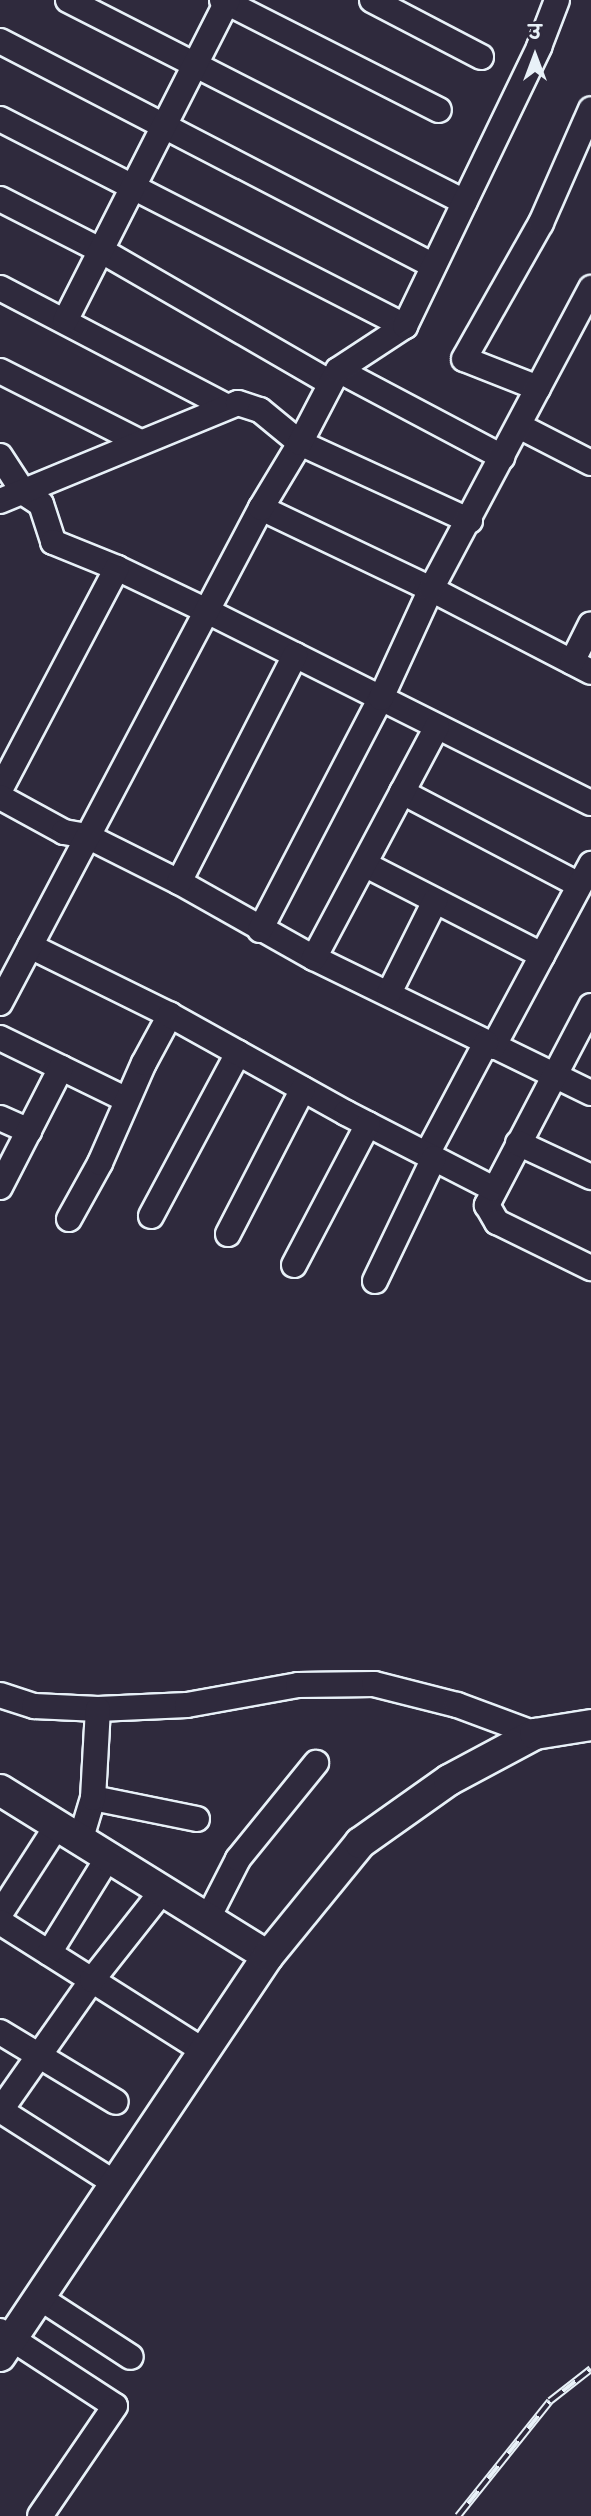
<!DOCTYPE html>
<meta charset="utf-8">
<style>
body{margin:0}
#map{position:relative;width:591px;height:2516px;overflow:hidden;background:#2f2a3d;font-family:"Indie Flower","Playpen Sans Deva",sans-serif}
div>[style]{position:absolute}
.roads{filter:drop-shadow(2px 0 #e8f1f8) drop-shadow(-2px 0 #e8f1f8) drop-shadow(0 2px #e8f1f8) drop-shadow(0 -2px #e8f1f8)}
.minor>*{height:24px;margin:-12px;padding:0 12px;transform-origin:12px;border-radius:12px;background:#2f2a3d}
.tertiary>*{height:30px;margin:-15px;padding:0 15px;transform-origin:15px;border-radius:15px;background:#2f2a3d}
.rail>*{height:8px;margin-top:-4px;transform-origin:0;background:repeating-linear-gradient(90deg,#2f2a3d 0 16px,#e8f1f8 0 32px);box-sizing:border-box;border-block:2px solid #e8f1f8}
span{translate:-50% -50%;white-space:nowrap;text-align:center;line-height:1.15;-webkit-text-stroke:6px #2f2a3d;paint-order:stroke}
.north{position:absolute;left:500px;top:21px;width:70px;height:70px;-webkit-text-stroke:5px #2f2a3d;paint-order:stroke;rotate:0deg;font-size:19px;font-weight:700;line-height:28px;text-align:center;color:#e8f1f8}
.north::after{content:'';display:block;margin:auto;width:24px;height:32px;background:#e8f1f8;clip-path:polygon(50% 0,100% 100%,50% 72%,0 100%)}
</style>
<div id="map">
<div class="roads">
<div class="minor">
<div style="left:68px;top:0;width:445px;rotate:27deg"></div>
<div style="left:222px;top:0;width:243px;rotate:26.9deg"></div>
<div style="left:372px;top:0;width:123px;rotate:27.6deg"></div>
<div style="left:0;top:41px;width:488px;rotate:27.4deg"></div>
<div style="left:0;top:119px;width:455px;rotate:27.1deg"></div>
<div style="left:0;top:199px;width:114px;rotate:27deg"></div>
<div style="left:102px;top:251px;width:264px;rotate:30deg"></div>
<div style="left:0;top:288px;width:255px;rotate:27.6deg"></div>
<div style="left:65px;top:321px;width:360px;rotate:-63.1deg"></div>
<div style="left:338px;top:370px;width:186px;rotate:27.9deg"></div>
<div style="left:0;top:371px;width:157px;rotate:26.9deg"></div>
<div style="left:538px;top:388px;width:79px;rotate:-158.6deg"></div>
<div style="left:464px;top:359px;width:156px;rotate:-60.5deg"></div>
<div style="left:541px;top:223px;width:124px;rotate:-66.3deg"></div>
<div style="left:519px;top:426px;width:81px;rotate:27.2deg"></div>
<div style="left:0;top:456px;width:44px;rotate:57deg"></div>
<div style="left:24px;top:493px;width:20px;rotate:33deg"></div>
<div style="left:41px;top:504px;width:40px;rotate:72deg"></div>
<div style="left:53px;top:542px;width:69px;rotate:22.1deg"></div>
<div style="left:117px;top:568px;width:100px;rotate:25.5deg"></div>
<div style="left:207px;top:611px;width:429px;rotate:26.6deg"></div>
<div style="left:0;top:501px;width:257px;rotate:-22.4deg"></div>
<div style="left:238px;top:403px;width:23px;rotate:18deg"></div>
<div style="left:260px;top:410px;width:52px;rotate:39.5deg"></div>
<div style="left:300px;top:443px;width:187px;rotate:24.6deg"></div>
<div style="left:261px;top:508px;width:188px;rotate:25.5deg"></div>
<div style="left:431px;top:589px;width:180px;rotate:27.4deg"></div>
<div style="left:572px;top:662px;width:42px;rotate:-63.4deg"></div>
<div style="left:0;top:790px;width:251px;rotate:-62.2deg"></div>
<div style="left:402px;top:792px;width:200px;rotate:27.7deg"></div>
<div style="left:0;top:797px;width:73px;rotate:28.7deg"></div>
<div style="left:64px;top:832px;width:23px;rotate:10deg"></div>
<div style="left:87px;top:836px;width:103px;rotate:26.6deg"></div>
<div style="left:179px;top:882px;width:155px;rotate:29.4deg"></div>
<div style="left:314px;top:958px;width:308px;rotate:26deg"></div>
<div style="left:366px;top:865px;width:198px;rotate:27.1deg"></div>
<div style="left:179px;top:882px;width:255px;rotate:-62.9deg"></div>
<div style="left:260px;top:930px;width:262px;rotate:-62.5deg"></div>
<div style="left:381px;top:698px;width:120px;rotate:-65.4deg"></div>
<div style="left:431px;top:589px;width:341px;rotate:-62deg"></div>
<div style="left:30px;top:946px;width:156px;rotate:26.2deg"></div>
<div style="left:314px;top:958px;width:262px;rotate:-62deg"></div>
<div style="left:389px;top:993px;width:103px;rotate:-63.4deg"></div>
<div style="left:0;top:1003px;width:560px;rotate:-62.2deg"></div>
<div style="left:261px;top:508px;width:76px;rotate:-59deg"></div>
<div style="left:300px;top:443px;width:82px;rotate:-62.5deg"></div>
<div style="left:338px;top:370px;width:80px;rotate:-33.3deg"></div>
<div style="left:405px;top:326px;width:310px;rotate:-64.3deg"></div>
<div style="left:539px;top:47px;width:50px;rotate:-69deg"></div>
<div style="left:591px;top:1006px;width:225px;rotate:117.6deg"></div>
<div style="left:487px;top:1205px;width:20px;rotate:60deg"></div>
<div style="left:497px;top:1222px;width:105px;rotate:26.1deg"></div>
<div style="left:0;top:1038px;width:141px;rotate:26deg"></div>
<div style="left:493px;top:1047px;width:208px;rotate:-61.8deg"></div>
<div style="left:0;top:1118px;width:32px;rotate:24deg"></div>
<div style="left:518px;top:1143px;width:81px;rotate:25deg"></div>
<div style="left:427px;top:1154px;width:126px;rotate:-62deg"></div>
<div style="left:0;top:1187px;width:134px;rotate:-62.9deg"></div>
<div style="left:151px;top:1216px;width:185px;rotate:-61.9deg"></div>
<div style="left:69px;top:1219px;width:64px;rotate:-61deg"></div>
<div style="left:100px;top:1163px;width:109px;rotate:-66.3deg"></div>
<div style="left:144px;top:1063px;width:55px;rotate:-61.6deg"></div>
<div style="left:170px;top:1015px;width:201px;rotate:29.1deg"></div>
<div style="left:346px;top:1113px;width:166px;rotate:27.2deg"></div>
<div style="left:228px;top:1234px;width:163px;rotate:-62.7deg"></div>
<div style="left:294px;top:1265px;width:159px;rotate:-62.3deg"></div>
<div style="left:375px;top:1281px;width:136px;rotate:-64.4deg"></div>
<div style="left:0;top:1695px;width:36px;rotate:18deg"></div>
<div style="left:34px;top:1706px;width:64px;rotate:2.7deg"></div>
<div style="left:98px;top:1709px;width:89px;rotate:-2.6deg"></div>
<div style="left:187px;top:1705px;width:113px;rotate:-10.2deg"></div>
<div style="left:298px;top:1685px;width:76px;rotate:-0.8deg"></div>
<div style="left:374px;top:1684px;width:86px;rotate:14.2deg"></div>
<div style="left:457px;top:1705px;width:83px;rotate:20.4deg"></div>
<div style="left:93px;top:1798px;width:106px;rotate:11.4deg"></div>
<div style="left:81px;top:1838px;width:42px;rotate:-73.3deg"></div>
<div style="left:93px;top:1798px;width:89px;rotate:-86.8deg"></div>
<div style="left:0;top:1914px;width:107px;rotate:-57.2deg"></div>
<div style="left:208px;top:1918px;width:66px;rotate:-63deg"></div>
<div style="left:238px;top:1859px;width:124px;rotate:-50.9deg"></div>
<div style="left:0;top:1922px;width:241px;rotate:32.3deg"></div>
<div style="left:49px;top:1953px;width:114px;rotate:-58.3deg"></div>
<div style="left:0;top:2032px;width:135px;rotate:31.1deg"></div>
<div style="left:0;top:2110px;width:138px;rotate:32.5deg"></div>
<div style="left:0;top:2111px;width:160px;rotate:-54.9deg"></div>
<div style="left:92px;top:1980px;width:115px;rotate:-51.7deg"></div>
<div style="left:40px;top:2298px;width:108px;rotate:33deg"></div>
<div style="left:0;top:2331px;width:137px;rotate:33.1deg"></div>
<div style="left:115px;top:2406px;width:133px;rotate:124.3deg"></div>
</div>
<div class="tertiary">
<div style="left:0;top:1790px;width:315px;rotate:31.8deg"></div>
<div style="left:0;top:2356px;width:481px;rotate:-56.2deg"></div>
<div style="left:268px;top:1956px;width:146px;rotate:-50.8deg"></div>
<div style="left:360px;top:1843px;width:109px;rotate:-35.3deg"></div>
<div style="left:449px;top:1780px;width:98px;rotate:-28.1deg"></div>
<div style="left:535px;top:1734px;width:57px;rotate:-9.1deg"></div>
</div>
</div>
<div class="rail">
<div style="left:458px;top:2516px;width:147px;rotate:-51.3deg"></div>
<div style="left:550px;top:2401px;width:52px;rotate:-38deg"></div>
</div>
<div class="north">उ</div>
</div>
